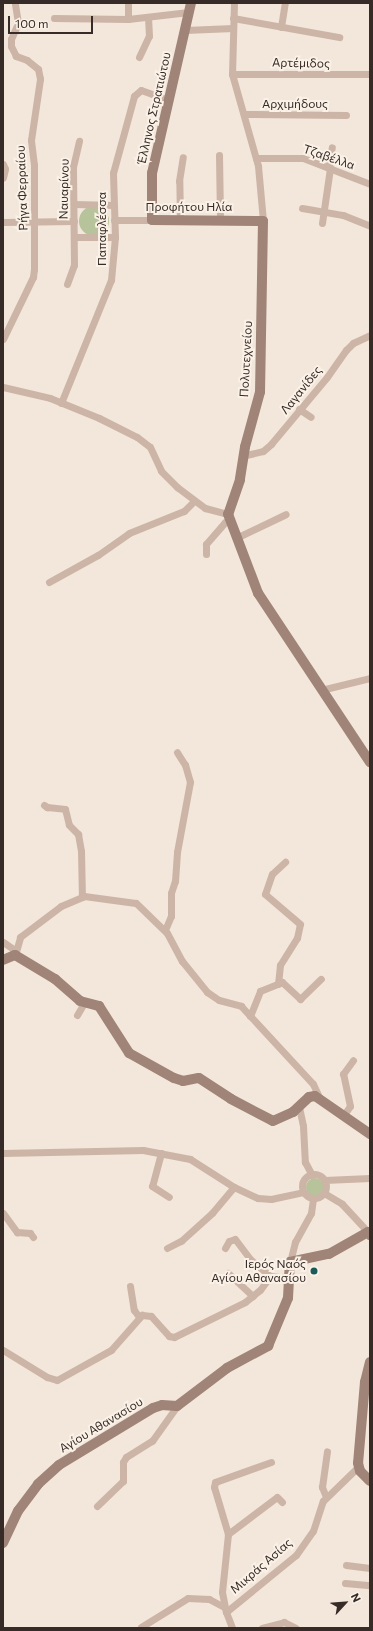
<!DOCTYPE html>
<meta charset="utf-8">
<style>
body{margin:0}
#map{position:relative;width:373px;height:1631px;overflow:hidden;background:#f3e6db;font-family:Commissioner,sans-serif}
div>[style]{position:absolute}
.green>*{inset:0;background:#b7c39a}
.round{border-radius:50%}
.street>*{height:7px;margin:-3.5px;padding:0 3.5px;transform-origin:3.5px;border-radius:3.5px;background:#ccb5a6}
.street>.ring{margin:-3.5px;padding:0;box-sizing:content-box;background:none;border:7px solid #ccb5a6;border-radius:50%}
.secondary>*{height:10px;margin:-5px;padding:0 5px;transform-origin:5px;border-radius:5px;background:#9f8477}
.dots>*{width:11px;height:11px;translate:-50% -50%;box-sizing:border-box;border:2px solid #faf1e7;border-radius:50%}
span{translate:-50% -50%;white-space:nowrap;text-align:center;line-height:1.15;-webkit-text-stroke:4px #faf1e7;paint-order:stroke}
.street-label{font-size:12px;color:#372b27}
.poi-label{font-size:12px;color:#372b27}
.right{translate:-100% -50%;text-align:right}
.frame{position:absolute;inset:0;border:4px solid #372b27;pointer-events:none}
.north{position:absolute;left:325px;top:1583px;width:40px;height:40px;-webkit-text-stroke:3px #faf1e7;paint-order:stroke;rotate:64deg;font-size:11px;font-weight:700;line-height:16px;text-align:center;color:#372b27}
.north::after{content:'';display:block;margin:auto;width:14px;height:18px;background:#372b27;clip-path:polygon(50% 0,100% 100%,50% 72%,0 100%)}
.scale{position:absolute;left:8px;top:16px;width:85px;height:18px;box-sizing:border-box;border:2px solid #372b27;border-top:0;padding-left:5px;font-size:12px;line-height:14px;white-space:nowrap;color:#372b27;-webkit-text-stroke:3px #faf1e7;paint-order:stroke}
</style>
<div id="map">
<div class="green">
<div class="round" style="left:79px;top:206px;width:30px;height:30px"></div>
<div class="round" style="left:306px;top:1178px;width:18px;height:18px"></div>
</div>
<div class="street">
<div style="left:128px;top:3px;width:16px;rotate:90deg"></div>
<div style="left:234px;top:3px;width:71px;rotate:91.6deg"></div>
<div style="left:232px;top:74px;width:96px;rotate:74.2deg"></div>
<div style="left:258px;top:166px;width:55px;rotate:84.8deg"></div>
<div style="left:54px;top:18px;width:74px;rotate:0.8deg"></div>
<div style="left:128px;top:19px;width:61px;rotate:-6.5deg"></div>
<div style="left:233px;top:18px;width:108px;rotate:10.2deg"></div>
<div style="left:281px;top:27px;width:24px;rotate:-81deg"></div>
<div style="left:185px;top:30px;width:48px;rotate:-2.4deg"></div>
<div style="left:139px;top:57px;width:23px;rotate:-65deg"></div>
<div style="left:149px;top:36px;width:19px;rotate:-93deg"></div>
<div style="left:232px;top:74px;width:138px"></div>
<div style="left:244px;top:114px;width:102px;rotate:0.6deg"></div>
<div style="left:219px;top:155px;width:65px;rotate:89.1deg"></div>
<div style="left:256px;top:158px;width:47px"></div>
<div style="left:303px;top:158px;width:72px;rotate:21.2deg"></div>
<div style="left:3px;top:164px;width:5px;rotate:68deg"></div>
<div style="left:5px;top:169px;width:9px;rotate:103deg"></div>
<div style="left:328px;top:167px;width:20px;rotate:-79deg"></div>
<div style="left:74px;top:204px;width:40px;rotate:1.4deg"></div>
<div style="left:302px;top:208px;width:42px;rotate:9.7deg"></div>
<div style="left:343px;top:215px;width:29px;rotate:22deg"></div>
<div style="left:114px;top:220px;width:38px"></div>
<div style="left:180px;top:220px;width:39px;rotate:-91deg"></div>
<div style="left:179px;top:181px;width:24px;rotate:-81deg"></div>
<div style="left:3px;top:222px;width:71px;rotate:-0.8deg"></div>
<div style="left:322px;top:223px;width:56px;rotate:-81.7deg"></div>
<div style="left:74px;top:237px;width:41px"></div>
<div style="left:67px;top:284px;width:20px;rotate:-70deg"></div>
<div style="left:74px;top:265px;width:98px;rotate:-90.6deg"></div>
<div style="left:73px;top:167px;width:27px;rotate:-77deg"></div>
<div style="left:3px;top:339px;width:69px;rotate:-64.2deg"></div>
<div style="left:33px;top:277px;width:8px;rotate:-83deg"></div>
<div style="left:34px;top:269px;width:104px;rotate:-90deg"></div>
<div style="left:34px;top:165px;width:25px;rotate:-97deg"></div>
<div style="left:31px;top:140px;width:62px;rotate:-81.6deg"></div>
<div style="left:40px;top:79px;width:10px;rotate:-101deg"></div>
<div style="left:38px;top:69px;width:14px;rotate:-141deg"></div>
<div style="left:27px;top:60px;width:12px;rotate:-160deg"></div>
<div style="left:16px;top:56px;width:11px;rotate:-117deg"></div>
<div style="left:11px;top:46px;width:7px;rotate:-90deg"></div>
<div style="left:11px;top:39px;width:17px;rotate:-66deg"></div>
<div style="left:18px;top:23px;width:20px;rotate:-99deg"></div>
<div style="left:3px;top:387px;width:48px;rotate:13.2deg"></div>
<div style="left:50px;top:398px;width:53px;rotate:22.2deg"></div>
<div style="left:99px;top:418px;width:42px;rotate:26.6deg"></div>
<div style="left:137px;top:437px;width:16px;rotate:38deg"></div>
<div style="left:150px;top:447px;width:26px;rotate:65deg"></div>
<div style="left:161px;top:471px;width:23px;rotate:45deg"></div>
<div style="left:177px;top:487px;width:35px;rotate:37deg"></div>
<div style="left:205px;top:508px;width:24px;rotate:15deg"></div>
<div style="left:61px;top:403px;width:133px;rotate:-67.9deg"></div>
<div style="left:111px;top:280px;width:43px;rotate:-84.7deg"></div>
<div style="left:115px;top:237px;width:64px;rotate:-91.8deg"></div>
<div style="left:113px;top:173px;width:80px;rotate:-74.7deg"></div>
<div style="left:134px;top:96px;width:9px;rotate:-41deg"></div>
<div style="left:141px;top:90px;width:29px;rotate:20deg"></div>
<div style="left:299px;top:409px;width:14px;rotate:34deg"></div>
<div style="left:246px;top:455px;width:17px;rotate:-13deg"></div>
<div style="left:263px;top:451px;width:11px;rotate:-41deg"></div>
<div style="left:271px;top:444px;width:87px;rotate:-50.1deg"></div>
<div style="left:327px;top:377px;width:33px;rotate:-55deg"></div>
<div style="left:346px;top:350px;width:10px;rotate:-45deg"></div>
<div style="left:353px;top:343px;width:19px;rotate:-25deg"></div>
<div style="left:236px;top:538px;width:55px;rotate:-25.6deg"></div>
<div style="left:206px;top:554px;width:10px;rotate:-90deg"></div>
<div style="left:206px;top:544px;width:29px;rotate:-49deg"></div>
<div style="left:225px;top:522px;width:4px;rotate:-27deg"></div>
<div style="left:49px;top:582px;width:56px;rotate:-28.9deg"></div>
<div style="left:98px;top:555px;width:38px;rotate:-35deg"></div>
<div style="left:129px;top:533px;width:59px;rotate:-21.8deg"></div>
<div style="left:184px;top:511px;width:14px;rotate:-45deg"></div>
<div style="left:321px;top:690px;width:50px;rotate:-13.8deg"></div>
<div style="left:44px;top:805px;width:4px;rotate:34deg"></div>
<div style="left:47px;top:807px;width:18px;rotate:6deg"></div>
<div style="left:65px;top:809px;width:16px;rotate:76deg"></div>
<div style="left:69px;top:825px;width:13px;rotate:45deg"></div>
<div style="left:78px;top:834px;width:17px;rotate:80deg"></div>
<div style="left:81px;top:851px;width:46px;rotate:88.8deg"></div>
<div style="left:165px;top:930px;width:15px;rotate:-67deg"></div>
<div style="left:171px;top:916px;width:23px;rotate:-90deg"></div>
<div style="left:171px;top:893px;width:13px;rotate:-72deg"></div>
<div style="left:175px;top:881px;width:29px;rotate:-86deg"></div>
<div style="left:177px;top:852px;width:71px;rotate:-79.5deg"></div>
<div style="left:190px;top:782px;width:18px;rotate:-106deg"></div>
<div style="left:185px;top:765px;width:15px;rotate:-122deg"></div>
<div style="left:3px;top:942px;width:14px;rotate:34deg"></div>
<div style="left:15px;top:955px;width:19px;rotate:-74deg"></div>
<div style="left:20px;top:937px;width:51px;rotate:-37.1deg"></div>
<div style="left:61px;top:906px;width:25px;rotate:-23deg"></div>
<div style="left:84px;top:896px;width:52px;rotate:7.7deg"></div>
<div style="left:136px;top:903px;width:43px;rotate:44.1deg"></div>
<div style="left:167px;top:933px;width:32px;rotate:62deg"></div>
<div style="left:182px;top:961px;width:40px;rotate:51deg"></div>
<div style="left:207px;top:992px;width:14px;rotate:34deg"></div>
<div style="left:219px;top:1000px;width:23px;rotate:15deg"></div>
<div style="left:241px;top:1006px;width:106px;rotate:47.3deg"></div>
<div style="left:313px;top:1084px;width:14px;rotate:65deg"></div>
<div style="left:278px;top:984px;width:19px;rotate:-84deg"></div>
<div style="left:280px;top:965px;width:32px;rotate:-58deg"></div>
<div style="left:297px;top:938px;width:14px;rotate:-78deg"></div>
<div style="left:300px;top:924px;width:46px;rotate:-139.4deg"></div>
<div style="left:265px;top:894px;width:21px;rotate:-71deg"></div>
<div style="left:272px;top:874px;width:18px;rotate:-43deg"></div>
<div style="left:77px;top:1015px;width:14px;rotate:-60deg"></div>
<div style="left:250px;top:1016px;width:27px;rotate:-68deg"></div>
<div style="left:260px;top:991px;width:24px;rotate:-22deg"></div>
<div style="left:282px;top:982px;width:25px;rotate:43deg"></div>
<div style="left:300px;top:999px;width:29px;rotate:-44deg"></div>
<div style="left:299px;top:1107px;width:19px;rotate:78deg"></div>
<div style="left:303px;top:1126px;width:36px;rotate:87deg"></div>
<div style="left:305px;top:1162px;width:15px;rotate:62deg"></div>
<div style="left:343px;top:1116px;width:12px;rotate:-55deg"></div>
<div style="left:350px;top:1106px;width:33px;rotate:-102deg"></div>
<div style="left:343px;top:1074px;width:17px;rotate:-54deg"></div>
<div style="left:3px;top:1153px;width:140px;rotate:-1.2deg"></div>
<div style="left:143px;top:1150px;width:48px;rotate:10.8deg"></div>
<div style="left:190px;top:1159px;width:52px;rotate:32.5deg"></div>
<div style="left:234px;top:1187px;width:26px;rotate:25deg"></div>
<div style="left:258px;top:1198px;width:13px;rotate:4deg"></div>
<div style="left:271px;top:1199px;width:34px;rotate:-12deg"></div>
<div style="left:161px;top:1153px;width:34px;rotate:105deg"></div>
<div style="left:152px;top:1186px;width:20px;rotate:33deg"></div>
<div class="ring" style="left:302px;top:1174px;width:17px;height:17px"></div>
<div style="left:324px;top:1180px;width:46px;rotate:-2.5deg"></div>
<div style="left:324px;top:1193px;width:21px;rotate:31deg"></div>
<div style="left:342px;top:1204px;width:38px;rotate:47deg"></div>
<div style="left:3px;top:1213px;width:24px;rotate:54deg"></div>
<div style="left:17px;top:1232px;width:13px;rotate:4deg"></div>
<div style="left:30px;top:1233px;width:5px;rotate:53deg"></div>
<div style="left:167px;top:1248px;width:16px;rotate:-27deg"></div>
<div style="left:181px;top:1241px;width:42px;rotate:-42.1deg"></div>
<div style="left:212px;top:1213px;width:34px;rotate:-50deg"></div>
<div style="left:225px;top:1248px;width:8px;rotate:-60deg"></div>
<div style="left:229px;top:1241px;width:6px;rotate:-18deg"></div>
<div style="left:235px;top:1239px;width:26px;rotate:53deg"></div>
<div style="left:251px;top:1260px;width:25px;rotate:40deg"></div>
<div style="left:290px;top:1262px;width:21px;rotate:-76deg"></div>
<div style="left:295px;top:1242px;width:33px;rotate:-61deg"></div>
<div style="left:311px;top:1213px;width:15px;rotate:-82deg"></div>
<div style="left:228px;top:1273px;width:34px;rotate:43deg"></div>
<div style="left:130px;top:1286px;width:24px;rotate:81deg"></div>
<div style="left:134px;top:1310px;width:9px;rotate:54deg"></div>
<div style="left:3px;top:1350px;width:52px;rotate:31.5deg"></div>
<div style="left:47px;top:1377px;width:10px;rotate:17deg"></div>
<div style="left:57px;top:1380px;width:62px;rotate:-29.1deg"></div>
<div style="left:111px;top:1350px;width:47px;rotate:-48.5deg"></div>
<div style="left:142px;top:1315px;width:9px;rotate:6deg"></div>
<div style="left:151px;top:1316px;width:27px;rotate:48deg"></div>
<div style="left:169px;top:1336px;width:5px;rotate:11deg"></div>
<div style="left:174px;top:1337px;width:79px;rotate:-26.2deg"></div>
<div style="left:245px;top:1302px;width:19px;rotate:-39deg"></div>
<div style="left:260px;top:1290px;width:17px;rotate:-54deg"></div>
<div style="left:270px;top:1276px;width:18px;rotate:6deg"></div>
<div style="left:271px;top:1462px;width:59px;rotate:160.3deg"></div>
<div style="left:215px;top:1482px;width:5px;rotate:101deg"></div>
<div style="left:214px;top:1487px;width:49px;rotate:73.4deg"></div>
<div style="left:228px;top:1534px;width:58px;rotate:95.9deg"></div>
<div style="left:222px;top:1592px;width:20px;rotate:79deg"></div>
<div style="left:226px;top:1612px;width:90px;rotate:-39.2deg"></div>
<div style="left:296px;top:1555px;width:29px;rotate:-55deg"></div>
<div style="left:313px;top:1531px;width:32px;rotate:-72deg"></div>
<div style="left:323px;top:1501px;width:49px;rotate:-44.2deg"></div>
<div style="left:326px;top:1497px;width:11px;rotate:-112deg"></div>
<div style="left:322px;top:1487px;width:36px;rotate:-82deg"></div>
<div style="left:97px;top:1506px;width:36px;rotate:-44deg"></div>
<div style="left:123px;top:1481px;width:19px;rotate:-90deg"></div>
<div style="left:123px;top:1462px;width:6px;rotate:-59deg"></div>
<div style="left:126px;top:1457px;width:31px;rotate:-32deg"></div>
<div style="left:152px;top:1441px;width:43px;rotate:-54.5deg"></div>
<div style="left:228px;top:1534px;width:61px;rotate:-37.1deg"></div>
<div style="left:277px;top:1497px;width:7px;rotate:45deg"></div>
<div style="left:346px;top:1565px;width:24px;rotate:7deg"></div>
<div style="left:345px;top:1583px;width:25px;rotate:5deg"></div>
<div style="left:226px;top:1612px;width:17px;rotate:69deg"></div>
<div style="left:141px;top:1627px;width:55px;rotate:-31.7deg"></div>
<div style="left:188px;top:1598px;width:21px;rotate:3deg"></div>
<div style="left:209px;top:1599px;width:17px;rotate:28deg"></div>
<div style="left:262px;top:1628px;width:23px;rotate:-15deg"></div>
<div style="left:284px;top:1622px;width:13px;rotate:27deg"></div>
</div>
<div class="secondary">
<div style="left:191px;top:3px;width:174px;rotate:102.9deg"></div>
<div style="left:152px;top:173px;width:47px;rotate:90deg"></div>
<div style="left:152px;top:220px;width:111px;rotate:0.5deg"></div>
<div style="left:263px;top:221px;width:171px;rotate:91deg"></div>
<div style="left:260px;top:392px;width:57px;rotate:105.3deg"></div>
<div style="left:245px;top:447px;width:33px;rotate:99deg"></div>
<div style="left:240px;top:480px;width:36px;rotate:109deg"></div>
<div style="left:228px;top:514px;width:85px;rotate:69.2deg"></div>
<div style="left:258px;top:593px;width:203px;rotate:56.5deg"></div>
<div style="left:3px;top:960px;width:13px;rotate:-23deg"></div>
<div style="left:15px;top:955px;width:47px;rotate:31deg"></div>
<div style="left:55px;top:979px;width:33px;rotate:41deg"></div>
<div style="left:80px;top:1001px;width:20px;rotate:15deg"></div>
<div style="left:99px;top:1006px;width:56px;rotate:57.4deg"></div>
<div style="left:129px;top:1053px;width:51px;rotate:29.1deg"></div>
<div style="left:174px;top:1078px;width:9px;rotate:18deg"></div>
<div style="left:183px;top:1081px;width:16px;rotate:-11deg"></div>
<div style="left:199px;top:1078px;width:38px;rotate:33deg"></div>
<div style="left:231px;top:1099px;width:47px;rotate:27.6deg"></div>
<div style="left:273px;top:1121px;width:22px;rotate:-24deg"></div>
<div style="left:293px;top:1112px;width:22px;rotate:-43deg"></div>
<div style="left:309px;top:1097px;width:6px;rotate:-9deg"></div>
<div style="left:315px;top:1096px;width:67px;rotate:34.6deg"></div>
<div style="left:370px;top:1362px;width:21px;rotate:104deg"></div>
<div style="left:365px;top:1382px;width:81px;rotate:94.9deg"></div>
<div style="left:358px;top:1463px;width:8px;rotate:76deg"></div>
<div style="left:360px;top:1471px;width:14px;rotate:45deg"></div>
<div style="left:3px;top:1543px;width:35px;rotate:-65deg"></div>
<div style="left:18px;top:1511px;width:34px;rotate:-53deg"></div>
<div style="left:38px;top:1484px;width:28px;rotate:-42deg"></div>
<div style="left:59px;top:1465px;width:110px;rotate:-31.2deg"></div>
<div style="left:153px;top:1408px;width:9px;rotate:-18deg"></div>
<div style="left:162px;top:1405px;width:15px;rotate:4deg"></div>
<div style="left:177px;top:1406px;width:63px;rotate:-37.2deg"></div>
<div style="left:227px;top:1368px;width:47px;rotate:-28.2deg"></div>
<div style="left:268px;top:1346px;width:52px;rotate:-67.4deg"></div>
<div style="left:288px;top:1298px;width:36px;rotate:-87deg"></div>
<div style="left:290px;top:1262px;width:40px;rotate:-12deg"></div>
<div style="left:329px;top:1254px;width:45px;rotate:-29.4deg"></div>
<div style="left:368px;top:1232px;width:4px;rotate:56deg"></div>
</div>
<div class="dots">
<div style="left:314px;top:1271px;background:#1b5a5b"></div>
</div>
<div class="street-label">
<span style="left:301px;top:63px;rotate:1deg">Αρτέμιδος</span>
<span style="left:295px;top:104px">Αρχιμήδους</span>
<span style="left:154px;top:108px;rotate:-77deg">Έλληνος Στρατιώτου</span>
<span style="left:329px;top:157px;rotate:19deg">Τζαβέλλα</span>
<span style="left:22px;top:188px;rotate:-92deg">Ρήγα Φερραίου</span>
<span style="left:64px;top:189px;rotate:-89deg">Ναυαρίνου</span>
<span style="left:189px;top:207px">Προφήτου Ηλία</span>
<span style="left:102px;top:229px;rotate:-90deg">Παπαφλέσσα</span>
<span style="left:246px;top:359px;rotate:-87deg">Πολυτεχνείου</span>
<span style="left:301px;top:390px;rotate:-51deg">Λαγανίδες</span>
<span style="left:101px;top:1425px;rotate:-31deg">Αγίου Αθανασίου</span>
<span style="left:261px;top:1566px;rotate:-41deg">Μικράς Ασίας</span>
</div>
<div class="poi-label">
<span class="right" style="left:306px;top:1271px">Ιερός Ναός<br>Αγίου Αθανασίου</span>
</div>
<div class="frame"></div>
<div class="north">N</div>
<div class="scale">100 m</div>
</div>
